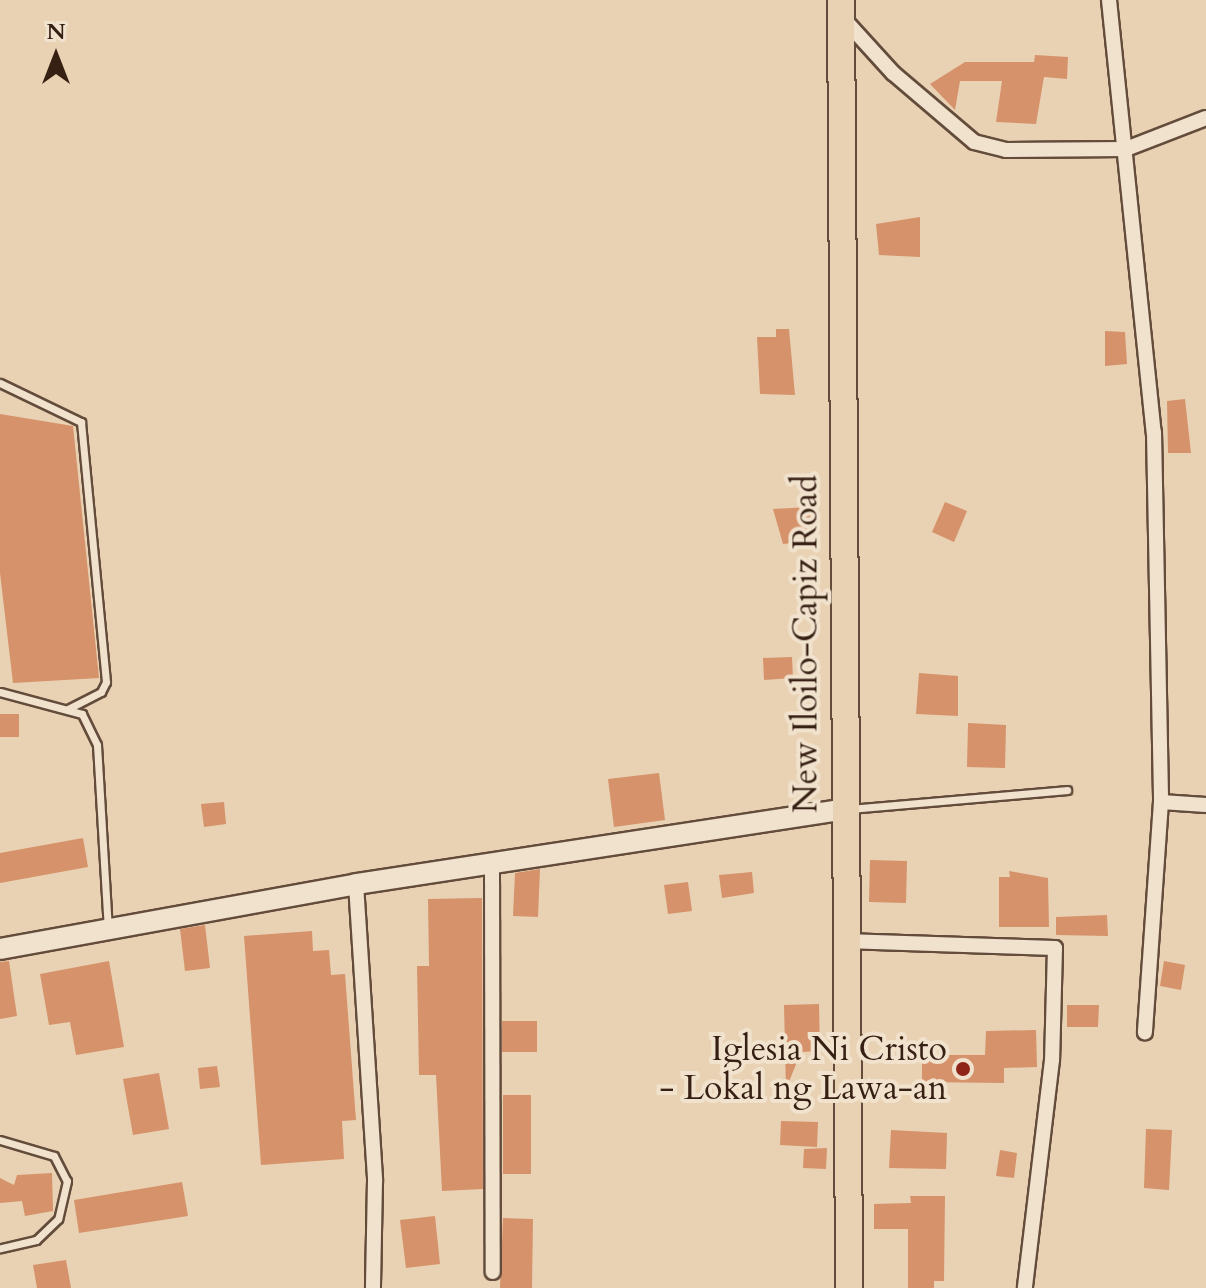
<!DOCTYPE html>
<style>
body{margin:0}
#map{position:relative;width:1206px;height:1288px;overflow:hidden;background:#e9d2b3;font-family:Cardo,serif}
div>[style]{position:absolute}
.building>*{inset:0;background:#d5926b}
.roads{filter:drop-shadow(2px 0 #634c3b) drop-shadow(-2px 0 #634c3b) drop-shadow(0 2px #634c3b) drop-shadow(0 -2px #634c3b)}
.lane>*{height:7px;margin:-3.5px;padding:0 3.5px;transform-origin:3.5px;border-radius:3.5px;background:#f1e2ce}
.street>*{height:14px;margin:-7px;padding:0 7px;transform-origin:7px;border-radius:7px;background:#f1e2ce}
.secondary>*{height:20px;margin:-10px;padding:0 10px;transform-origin:10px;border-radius:10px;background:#f1e2ce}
.highway>*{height:26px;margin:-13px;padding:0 13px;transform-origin:13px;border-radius:13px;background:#e9d2b3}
.dots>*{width:22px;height:22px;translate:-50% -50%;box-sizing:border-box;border:4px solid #f1e2ce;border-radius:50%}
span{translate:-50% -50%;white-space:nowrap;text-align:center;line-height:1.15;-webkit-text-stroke:8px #f1e2ce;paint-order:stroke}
.street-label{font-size:34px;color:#361f13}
.poi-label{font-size:34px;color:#361f13}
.right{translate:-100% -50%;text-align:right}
.north{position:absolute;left:16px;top:16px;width:80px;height:80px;-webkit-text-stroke:6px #f1e2ce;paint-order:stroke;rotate:0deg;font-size:22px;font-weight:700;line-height:32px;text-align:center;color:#361f13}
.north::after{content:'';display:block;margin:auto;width:28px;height:36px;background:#361f13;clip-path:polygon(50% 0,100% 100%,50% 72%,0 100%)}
</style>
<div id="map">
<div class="building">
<div style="clip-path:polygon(1035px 55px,1068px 57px,1067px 79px,1044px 77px,1036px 124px,996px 122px,1002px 81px,960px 81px,955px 110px,930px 84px,965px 62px,1034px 62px)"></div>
<div style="clip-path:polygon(920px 217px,920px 257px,879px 255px,876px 224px)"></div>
<div style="clip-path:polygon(776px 329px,789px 329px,795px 395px,760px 394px,757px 337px,776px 337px)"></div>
<div style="clip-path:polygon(1105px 331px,1125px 332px,1127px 364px,1105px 366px)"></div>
<div style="clip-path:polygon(1185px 399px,1191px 453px,1168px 453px,1167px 401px)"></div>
<div style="clip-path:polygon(0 414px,73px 426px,99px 678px,13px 683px,0 573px)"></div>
<div style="clip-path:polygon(945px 502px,967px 511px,954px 542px,932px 532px)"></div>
<div style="clip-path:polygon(810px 507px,812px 541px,783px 544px,773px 509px)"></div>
<div style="clip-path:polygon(792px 657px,793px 678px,764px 680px,763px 658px)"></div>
<div style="clip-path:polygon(919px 673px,958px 676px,958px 716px,916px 714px)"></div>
<div style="clip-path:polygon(0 714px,19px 714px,19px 737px,0 737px)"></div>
<div style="clip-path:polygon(968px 723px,1006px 725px,1005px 768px,967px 767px)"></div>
<div style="clip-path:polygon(659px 773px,665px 820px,614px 827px,608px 779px)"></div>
<div style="clip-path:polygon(224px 802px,226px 824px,204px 827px,201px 804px)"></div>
<div style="clip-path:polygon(83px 838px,88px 867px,0 883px,0 853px)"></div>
<div style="clip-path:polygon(870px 860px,907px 861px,906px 903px,869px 902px)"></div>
<div style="clip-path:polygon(540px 869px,538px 917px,513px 916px,515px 873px)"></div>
<div style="clip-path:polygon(1009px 871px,1048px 878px,1049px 927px,999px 927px,999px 877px,1010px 877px)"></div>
<div style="clip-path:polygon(752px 872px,754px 893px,722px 898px,719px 875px)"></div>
<div style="clip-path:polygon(688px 882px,692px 911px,668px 914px,664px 885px)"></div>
<div style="clip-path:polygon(482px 898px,483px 1189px,442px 1191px,436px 1075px,419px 1075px,417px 966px,429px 966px,428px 899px)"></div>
<div style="clip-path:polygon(1107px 915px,1108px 936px,1056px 935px,1056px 917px)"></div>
<div style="clip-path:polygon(205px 925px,210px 968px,185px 971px,180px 929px)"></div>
<div style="clip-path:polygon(312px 931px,313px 951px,329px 950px,331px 975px,345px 974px,356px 1120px,342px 1121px,344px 1159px,261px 1165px,244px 936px)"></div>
<div style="clip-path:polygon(9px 961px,17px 1016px,0 1019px,0 962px)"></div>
<div style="clip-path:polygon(109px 961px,124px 1047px,76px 1055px,70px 1022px,49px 1025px,40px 974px)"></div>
<div style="clip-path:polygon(1164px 961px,1185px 965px,1181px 990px,1160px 986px)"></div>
<div style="clip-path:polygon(819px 1004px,820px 1051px,801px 1052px,786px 1089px,784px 1005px)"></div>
<div style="clip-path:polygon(1067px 1005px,1099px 1005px,1098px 1027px,1067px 1027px)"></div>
<div style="clip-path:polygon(502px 1021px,537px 1021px,537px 1052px,502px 1052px)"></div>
<div style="clip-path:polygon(1036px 1030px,1037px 1067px,1004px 1068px,1004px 1083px,922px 1082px,922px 1055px,985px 1055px,986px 1031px)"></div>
<div style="clip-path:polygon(217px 1066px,220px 1087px,200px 1089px,198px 1068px)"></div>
<div style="clip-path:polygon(159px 1073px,169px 1129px,133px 1135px,123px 1079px)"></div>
<div style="clip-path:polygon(503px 1095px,531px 1095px,531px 1174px,503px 1174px)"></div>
<div style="clip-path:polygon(781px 1121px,818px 1122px,817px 1147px,780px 1145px)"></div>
<div style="clip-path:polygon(1146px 1129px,1172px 1130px,1169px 1190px,1144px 1188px)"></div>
<div style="clip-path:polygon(891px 1130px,947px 1133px,946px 1169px,889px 1168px)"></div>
<div style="clip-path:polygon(827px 1148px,826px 1169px,803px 1168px,804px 1149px)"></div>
<div style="clip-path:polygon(1000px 1150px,1017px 1153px,1014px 1178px,996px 1176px)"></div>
<div style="clip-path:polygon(52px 1173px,53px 1211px,25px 1216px,22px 1201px,0 1203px,0 1178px,14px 1185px,17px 1175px)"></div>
<div style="clip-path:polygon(182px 1182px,188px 1216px,79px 1233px,74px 1200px)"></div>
<div style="clip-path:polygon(910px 1196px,945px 1196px,944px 1281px,934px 1281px,934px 1288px,908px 1288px,908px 1229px,874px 1229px,874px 1204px,911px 1203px)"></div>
<div style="clip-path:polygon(435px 1216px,440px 1264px,406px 1268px,400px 1220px)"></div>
<div style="clip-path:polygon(503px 1218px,533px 1219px,532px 1288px,500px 1288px)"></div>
<div style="clip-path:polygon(66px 1260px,71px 1288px,37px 1288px,33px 1265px)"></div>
</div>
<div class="roads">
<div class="lane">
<div style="left:0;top:383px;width:90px;rotate:25.7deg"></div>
<div style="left:81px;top:422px;width:261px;rotate:84.5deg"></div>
<div style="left:106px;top:682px;width:11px;rotate:117deg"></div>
<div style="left:101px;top:692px;width:37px;rotate:153deg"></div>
<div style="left:0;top:692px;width:85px;rotate:15deg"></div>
<div style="left:82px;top:714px;width:34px;rotate:64deg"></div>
<div style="left:97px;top:745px;width:183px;rotate:86.6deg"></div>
<div style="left:850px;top:809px;width:218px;rotate:-5deg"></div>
<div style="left:0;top:1140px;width:56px;rotate:16.5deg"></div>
<div style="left:54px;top:1156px;width:28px;rotate:63deg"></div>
<div style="left:67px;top:1181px;width:39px;rotate:103deg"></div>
<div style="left:58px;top:1219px;width:30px;rotate:136deg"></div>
<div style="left:36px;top:1240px;width:37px;rotate:167deg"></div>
</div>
<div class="street">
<div style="left:1109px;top:0;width:434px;rotate:84.1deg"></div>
<div style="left:1154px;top:432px;width:370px;rotate:88.9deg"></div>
<div style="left:1161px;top:802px;width:231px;rotate:94deg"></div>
<div style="left:842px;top:17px;width:76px;rotate:47.7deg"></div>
<div style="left:893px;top:73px;width:106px;rotate:40.4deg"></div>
<div style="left:974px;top:142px;width:33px;rotate:14deg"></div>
<div style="left:1006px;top:150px;width:120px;rotate:-0.5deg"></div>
<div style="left:1126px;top:149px;width:86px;rotate:-21.2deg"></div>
<div style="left:1161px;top:802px;width:45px;rotate:3.8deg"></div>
<div style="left:492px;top:863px;width:409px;rotate:89.9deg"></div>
<div style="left:356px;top:884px;width:298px;rotate:86.3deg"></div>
<div style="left:375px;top:1181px;width:107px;rotate:91.1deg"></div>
<div style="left:844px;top:941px;width:211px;rotate:1.9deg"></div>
<div style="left:1055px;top:948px;width:112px;rotate:91.5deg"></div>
<div style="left:1052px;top:1060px;width:230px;rotate:96.8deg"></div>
</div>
<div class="secondary">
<div style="left:0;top:949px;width:362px;rotate:-10.3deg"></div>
<div style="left:356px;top:884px;width:492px;rotate:-8.7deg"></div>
</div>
<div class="highway">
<div style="left:841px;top:0;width:1288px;rotate:89.64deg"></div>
</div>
</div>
<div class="dots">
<div style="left:963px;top:1069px;background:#8f2418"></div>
</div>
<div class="street-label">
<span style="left:806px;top:644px;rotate:-90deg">New Iloilo-Capiz Road</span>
</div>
<div class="poi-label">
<span class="right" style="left:947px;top:1069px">Iglesia Ni Cristo<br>- Lokal ng Lawa-an</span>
</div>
<div class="north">N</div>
</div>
